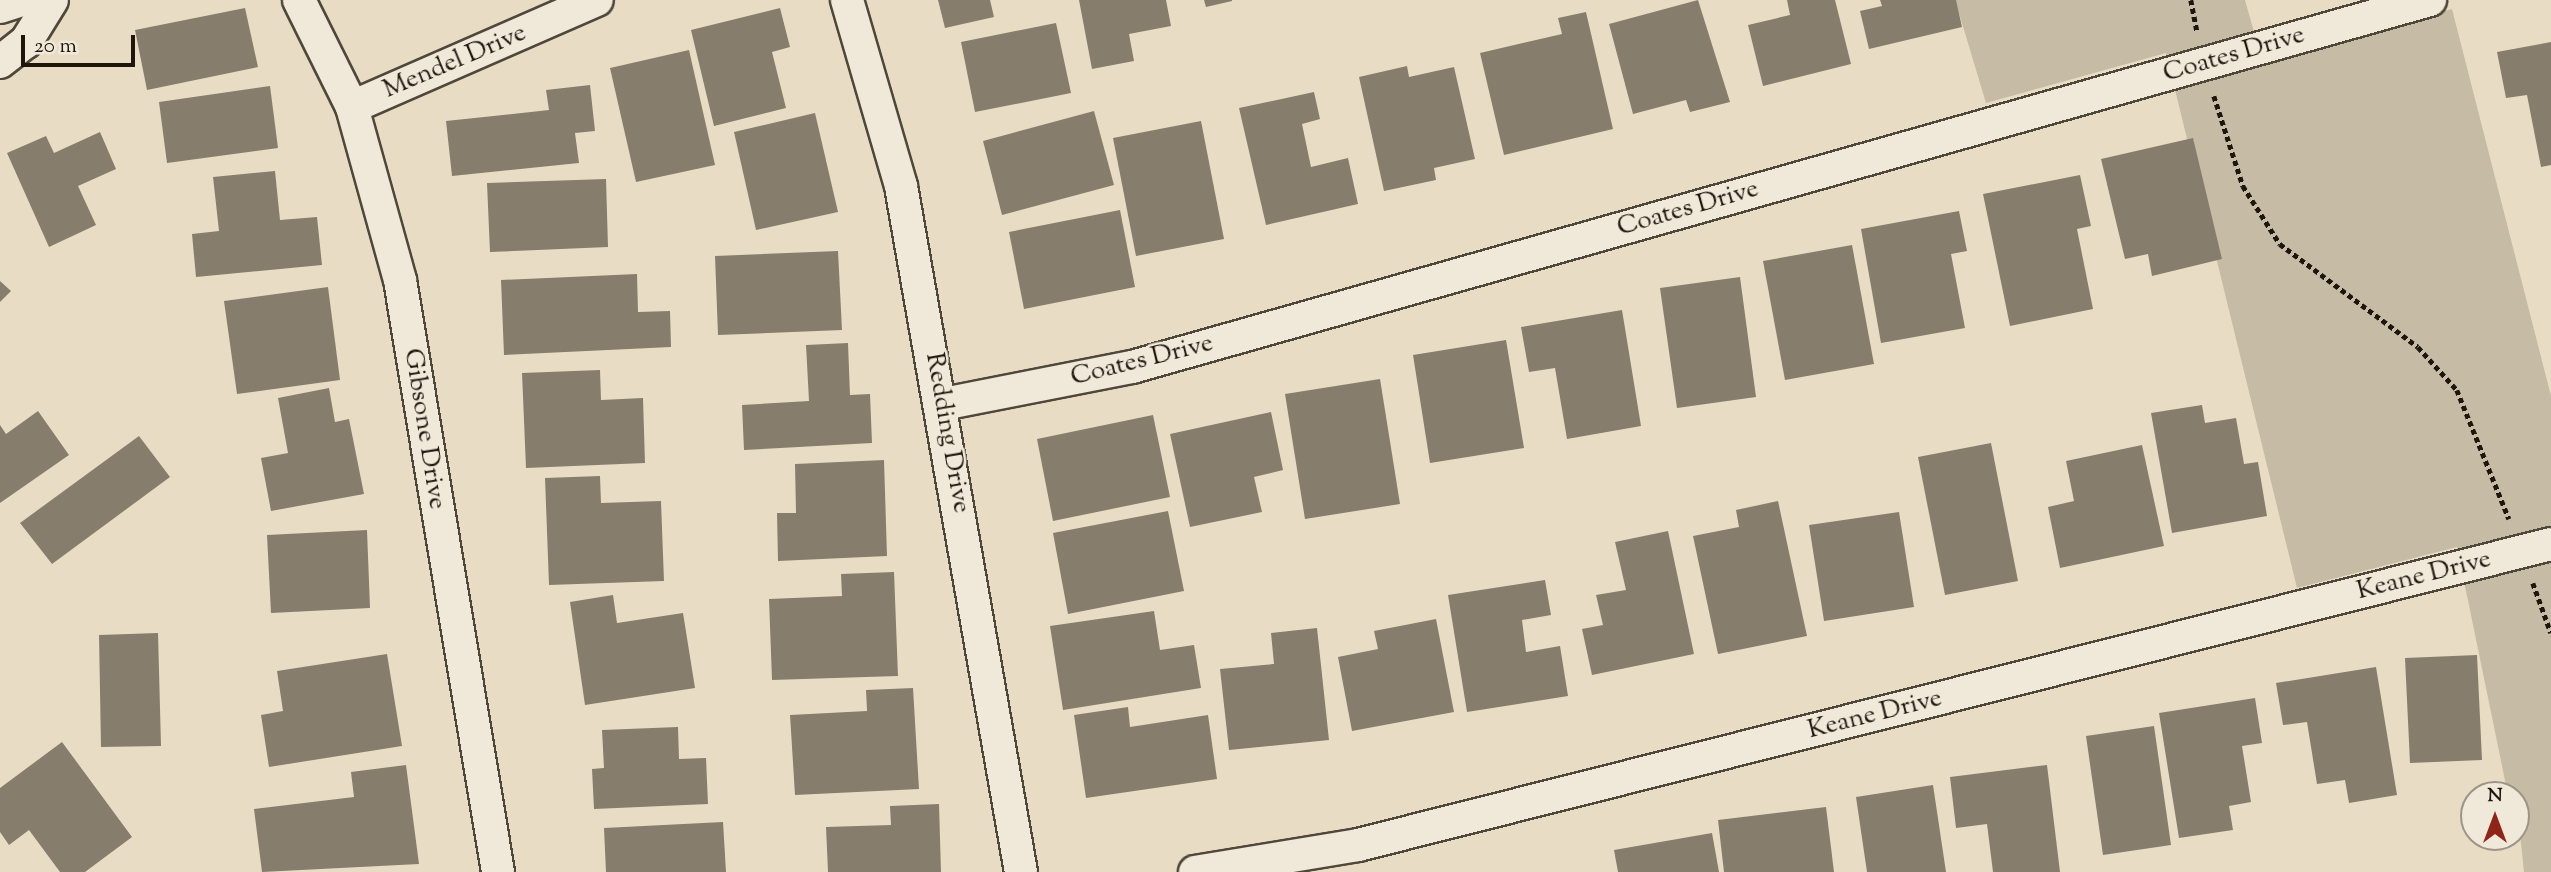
<!DOCTYPE html>
<style>
body{margin:0}
#map{position:relative;width:2551px;height:872px;overflow:hidden;background:#e8ddc4;font-family:"Sorts Mill Goudy",serif}
div>[style]{position:absolute}
.green>*{inset:0;background:#c6bba5}
.building>*{inset:0;background:#877d6c}
.path>*{height:4.5px;margin-top:-2.25px;transform-origin:0;background:repeating-linear-gradient(90deg,#1e150d 0 5px,transparent 0 8.5px)}
.roads{filter:drop-shadow(2px 0 #50473b) drop-shadow(-2px 0 #50473b) drop-shadow(0 2px #50473b) drop-shadow(0 -2px #50473b)}
.street>*{height:32px;margin:-16px;padding:0 16px;transform-origin:16px;border-radius:16px;background:#f0e9d9}
span{translate:-50% -50%;white-space:nowrap;text-align:center;line-height:1.15;-webkit-text-stroke:5px #f0e9d9;paint-order:stroke}
.street-label{font-size:26px;color:#1e150d}
.north{position:absolute;left:2460px;top:781px;width:70px;height:70px;box-sizing:border-box;background:#f0e9d9;border:2px solid #9c9487;border-radius:50%;rotate:0deg;font-size:19px;font-weight:700;line-height:28px;text-align:center;color:#1e150d}
.north::after{content:'';display:block;margin:auto;width:24px;height:32px;background:#8f2418;clip-path:polygon(50% 0,100% 100%,50% 72%,0 100%)}
.scale{position:absolute;left:21px;top:35px;width:114px;height:32px;box-sizing:border-box;border:4px solid #1e150d;border-top:0;padding-left:9px;font-size:21px;line-height:24px;white-space:nowrap;color:#1e150d;-webkit-text-stroke:5px #f0e9d9;paint-order:stroke}
</style>
<div id="map">
<div class="green">
<div style="clip-path:polygon(1955px 0,2245px 0,2263px 64px,2452px 9px,2551px 396px,2551px 872px,2524px 872px,2516px 795px,2508px 795px,2457px 547px,2297px 588px,2166px 53px,1986px 103px)"></div>
</div>
<div class="building">
<div style="clip-path:polygon(938px 0,990px 0,994px 17px,945px 28px)"></div>
<div style="clip-path:polygon(1079px 0,1166px 0,1171px 26px,1129px 34px,1134px 61px,1092px 69px)"></div>
<div style="clip-path:polygon(1204px 0,1232px 0,1232px 1px,1206px 7px)"></div>
<div style="clip-path:polygon(1698px 0,1730px 102px,1690px 112px,1686px 100px,1633px 114px,1609px 24px)"></div>
<div style="clip-path:polygon(1787px 0,1835px 0,1851px 64px,1763px 86px,1748px 25px,1790px 15px)"></div>
<div style="clip-path:polygon(1880px 0,1956px 0,1962px 27px,1869px 49px,1860px 11px,1882px 6px)"></div>
<div style="clip-path:polygon(245px 8px,258px 67px,147px 90px,135px 30px)"></div>
<div style="clip-path:polygon(780px 8px,790px 47px,772px 52px,786px 108px,714px 126px,691px 30px)"></div>
<div style="clip-path:polygon(1586px 12px,1613px 129px,1504px 155px,1480px 53px,1562px 34px,1558px 18px)"></div>
<div style="clip-path:polygon(1056px 23px,1071px 93px,975px 112px,961px 42px)"></div>
<div style="clip-path:polygon(2551px 42px,2551px 165px,2541px 167px,2527px 95px,2506px 98px,2497px 52px)"></div>
<div style="clip-path:polygon(689px 50px,715px 165px,636px 182px,610px 68px)"></div>
<div style="clip-path:polygon(1407px 66px,1409px 77px,1454px 67px,1475px 159px,1434px 168px,1436px 180px,1384px 191px,1359px 77px)"></div>
<div style="clip-path:polygon(590px 85px,595px 131px,575px 133px,579px 163px,452px 176px,446px 121px,549px 110px,546px 90px)"></div>
<div style="clip-path:polygon(270px 86px,278px 148px,167px 163px,159px 102px)"></div>
<div style="clip-path:polygon(1314px 92px,1320px 119px,1302px 124px,1311px 167px,1348px 158px,1358px 204px,1266px 225px,1239px 108px)"></div>
<div style="clip-path:polygon(1094px 111px,1114px 185px,1002px 215px,983px 141px)"></div>
<div style="clip-path:polygon(815px 113px,838px 212px,756px 230px,734px 132px)"></div>
<div style="clip-path:polygon(1201px 121px,1224px 239px,1136px 256px,1113px 138px)"></div>
<div style="clip-path:polygon(100px 132px,116px 169px,78px 186px,96px 225px,49px 247px,7px 153px,46px 136px,54px 153px)"></div>
<div style="clip-path:polygon(2193px 138px,2222px 259px,2152px 276px,2148px 254px,2125px 259px,2101px 159px)"></div>
<div style="clip-path:polygon(275px 171px,280px 220px,317px 217px,322px 265px,196px 277px,192px 234px,219px 231px,213px 177px)"></div>
<div style="clip-path:polygon(2080px 175px,2091px 226px,2077px 229px,2093px 309px,2010px 326px,1983px 194px)"></div>
<div style="clip-path:polygon(606px 179px,608px 247px,490px 252px,487px 183px)"></div>
<div style="clip-path:polygon(1120px 210px,1135px 287px,1024px 309px,1009px 232px)"></div>
<div style="clip-path:polygon(1959px 211px,1967px 251px,1951px 254px,1965px 328px,1881px 343px,1861px 229px)"></div>
<div style="clip-path:polygon(1852px 245px,1874px 364px,1785px 380px,1763px 261px)"></div>
<div style="clip-path:polygon(838px 251px,842px 330px,718px 335px,715px 256px)"></div>
<div style="clip-path:polygon(637px 274px,638px 312px,670px 311px,671px 347px,504px 355px,501px 280px)"></div>
<div style="clip-path:polygon(1740px 277px,1756px 397px,1677px 408px,1660px 288px)"></div>
<div style="clip-path:polygon(0 281px,11px 291px,0 302px)"></div>
<div style="clip-path:polygon(328px 287px,340px 380px,237px 394px,224px 301px)"></div>
<div style="clip-path:polygon(1622px 310px,1641px 426px,1567px 439px,1555px 368px,1529px 372px,1521px 327px)"></div>
<div style="clip-path:polygon(1506px 340px,1524px 448px,1430px 463px,1413px 355px)"></div>
<div style="clip-path:polygon(848px 343px,850px 395px,870px 394px,872px 443px,744px 450px,742px 405px,809px 401px,806px 345px)"></div>
<div style="clip-path:polygon(600px 370px,601px 400px,643px 398px,645px 463px,526px 468px,522px 373px)"></div>
<div style="clip-path:polygon(1380px 379px,1400px 504px,1305px 519px,1285px 394px)"></div>
<div style="clip-path:polygon(329px 388px,335px 422px,349px 419px,364px 494px,271px 511px,261px 458px,288px 453px,278px 398px)"></div>
<div style="clip-path:polygon(2202px 405px,2205px 423px,2236px 418px,2244px 464px,2258px 462px,2267px 516px,2172px 533px,2151px 413px)"></div>
<div style="clip-path:polygon(38px 411px,69px 455px,0 503px,0 425px,6px 434px)"></div>
<div style="clip-path:polygon(1271px 412px,1283px 470px,1254px 477px,1262px 512px,1190px 527px,1170px 434px)"></div>
<div style="clip-path:polygon(1153px 415px,1170px 497px,1053px 521px,1037px 439px)"></div>
<div style="clip-path:polygon(139px 436px,170px 477px,52px 564px,20px 523px)"></div>
<div style="clip-path:polygon(1991px 443px,2018px 581px,1945px 595px,1918px 457px)"></div>
<div style="clip-path:polygon(2142px 445px,2164px 546px,2060px 568px,2048px 507px,2074px 501px,2066px 461px)"></div>
<div style="clip-path:polygon(884px 460px,887px 556px,778px 561px,777px 513px,796px 513px,795px 464px)"></div>
<div style="clip-path:polygon(600px 476px,601px 503px,661px 501px,664px 581px,549px 585px,545px 478px)"></div>
<div style="clip-path:polygon(1778px 501px,1807px 636px,1718px 654px,1693px 536px,1739px 527px,1736px 510px)"></div>
<div style="clip-path:polygon(1168px 511px,1184px 591px,1068px 614px,1053px 533px)"></div>
<div style="clip-path:polygon(1899px 512px,1914px 607px,1824px 621px,1809px 525px)"></div>
<div style="clip-path:polygon(367px 530px,370px 608px,271px 613px,267px 535px)"></div>
<div style="clip-path:polygon(1668px 531px,1694px 654px,1592px 675px,1582px 629px,1603px 625px,1596px 595px,1626px 590px,1615px 542px)"></div>
<div style="clip-path:polygon(894px 572px,898px 676px,772px 680px,769px 599px,842px 596px,841px 574px)"></div>
<div style="clip-path:polygon(1545px 580px,1551px 615px,1522px 620px,1526px 652px,1560px 646px,1568px 696px,1467px 712px,1448px 595px)"></div>
<div style="clip-path:polygon(613px 595px,617px 623px,683px 613px,695px 688px,585px 705px,570px 602px)"></div>
<div style="clip-path:polygon(1154px 611px,1160px 650px,1194px 645px,1201px 688px,1063px 710px,1050px 626px)"></div>
<div style="clip-path:polygon(1436px 619px,1454px 712px,1352px 731px,1338px 657px,1378px 649px,1374px 631px)"></div>
<div style="clip-path:polygon(1317px 628px,1329px 740px,1229px 750px,1220px 669px,1274px 664px,1271px 633px)"></div>
<div style="clip-path:polygon(158px 633px,161px 746px,101px 747px,99px 635px)"></div>
<div style="clip-path:polygon(387px 654px,402px 746px,269px 767px,261px 715px,283px 711px,277px 671px)"></div>
<div style="clip-path:polygon(2477px 655px,2482px 760px,2410px 763px,2405px 658px)"></div>
<div style="clip-path:polygon(2376px 667px,2397px 795px,2349px 803px,2345px 780px,2317px 784px,2307px 722px,2283px 725px,2276px 683px)"></div>
<div style="clip-path:polygon(913px 688px,919px 789px,795px 795px,790px 715px,867px 711px,866px 690px)"></div>
<div style="clip-path:polygon(2255px 698px,2262px 743px,2242px 746px,2251px 802px,2229px 806px,2233px 830px,2179px 838px,2159px 713px)"></div>
<div style="clip-path:polygon(1128px 707px,1130px 727px,1208px 715px,1217px 779px,1086px 798px,1074px 715px)"></div>
<div style="clip-path:polygon(2154px 726px,2171px 845px,2103px 855px,2086px 736px)"></div>
<div style="clip-path:polygon(678px 727px,679px 759px,706px 758px,708px 804px,594px 809px,592px 769px,604px 768px,602px 730px)"></div>
<div style="clip-path:polygon(62px 742px,132px 837px,85px 872px,60px 872px,29px 830px,9px 845px,0 832px,0 788px)"></div>
<div style="clip-path:polygon(406px 765px,419px 864px,262px 872px,254px 809px,354px 797px,351px 772px)"></div>
<div style="clip-path:polygon(2047px 765px,2060px 872px,1993px 872px,1987px 824px,1956px 828px,1950px 777px)"></div>
<div style="clip-path:polygon(1933px 785px,1946px 872px,1867px 872px,1856px 797px)"></div>
<div style="clip-path:polygon(939px 804px,941px 872px,828px 872px,826px 827px,891px 825px,890px 806px)"></div>
<div style="clip-path:polygon(1826px 807px,1834px 872px,1724px 872px,1718px 820px)"></div>
<div style="clip-path:polygon(723px 822px,726px 872px,606px 872px,604px 828px)"></div>
<div style="clip-path:polygon(1712px 833px,1719px 872px,1618px 872px,1614px 850px)"></div>
</div>
<div class="path">
<div style="left:2191px;top:0;width:31px;rotate:79deg"></div>
<div style="left:2214px;top:96px;width:95px;rotate:72.1deg"></div>
<div style="left:2243px;top:186px;width:69px;rotate:57.5deg"></div>
<div style="left:2280px;top:244px;width:172px;rotate:36.7deg"></div>
<div style="left:2418px;top:347px;width:58px;rotate:47.8deg"></div>
<div style="left:2457px;top:390px;width:139px;rotate:68deg"></div>
<div style="left:2533px;top:583px;width:53px;rotate:70.2deg"></div>
</div>
<div class="roads">
<div class="street">
<div style="left:299px;top:0;width:119px;rotate:63.6deg"></div>
<div style="left:352px;top:107px;width:180px;rotate:74.5deg"></div>
<div style="left:400px;top:280px;width:600px;rotate:80.6deg"></div>
<div style="left:847px;top:0;width:194px;rotate:73.8deg"></div>
<div style="left:901px;top:186px;width:696px;rotate:80.08deg"></div>
<div style="left:0;top:7px;width:22px;rotate:-18deg"></div>
<div style="left:0;top:62px;width:33px;rotate:-38deg"></div>
<div style="left:26px;top:42px;width:49px;rotate:-58.2deg"></div>
<div style="left:352px;top:107px;width:267px;rotate:-23.6deg"></div>
<div style="left:943px;top:404px;width:193px;rotate:-11.1deg"></div>
<div style="left:1132px;top:367px;width:1349px;rotate:-15.79deg"></div>
<div style="left:1195px;top:872px;width:165px;rotate:-9.4deg"></div>
<div style="left:1358px;top:845px;width:1230px;rotate:-14.16deg"></div>
</div>
</div>
<div class="street-label">
<span style="left:2234px;top:55px;rotate:-16deg">Coates Drive</span>
<span style="left:455px;top:62px;rotate:-23deg">Mendel Drive</span>
<span style="left:1688px;top:209px;rotate:-16deg">Coates Drive</span>
<span style="left:1142px;top:361px;rotate:-14deg">Coates Drive</span>
<span style="left:424px;top:429px;rotate:81deg">Gibsone Drive</span>
<span style="left:947px;top:433px;rotate:80deg">Redding Drive</span>
<span style="left:2424px;top:576px;rotate:-14deg">Keane Drive</span>
<span style="left:1875px;top:715px;rotate:-14deg">Keane Drive</span>
</div>
<div class="north">N</div>
<div class="scale">20 m</div>
</div>
